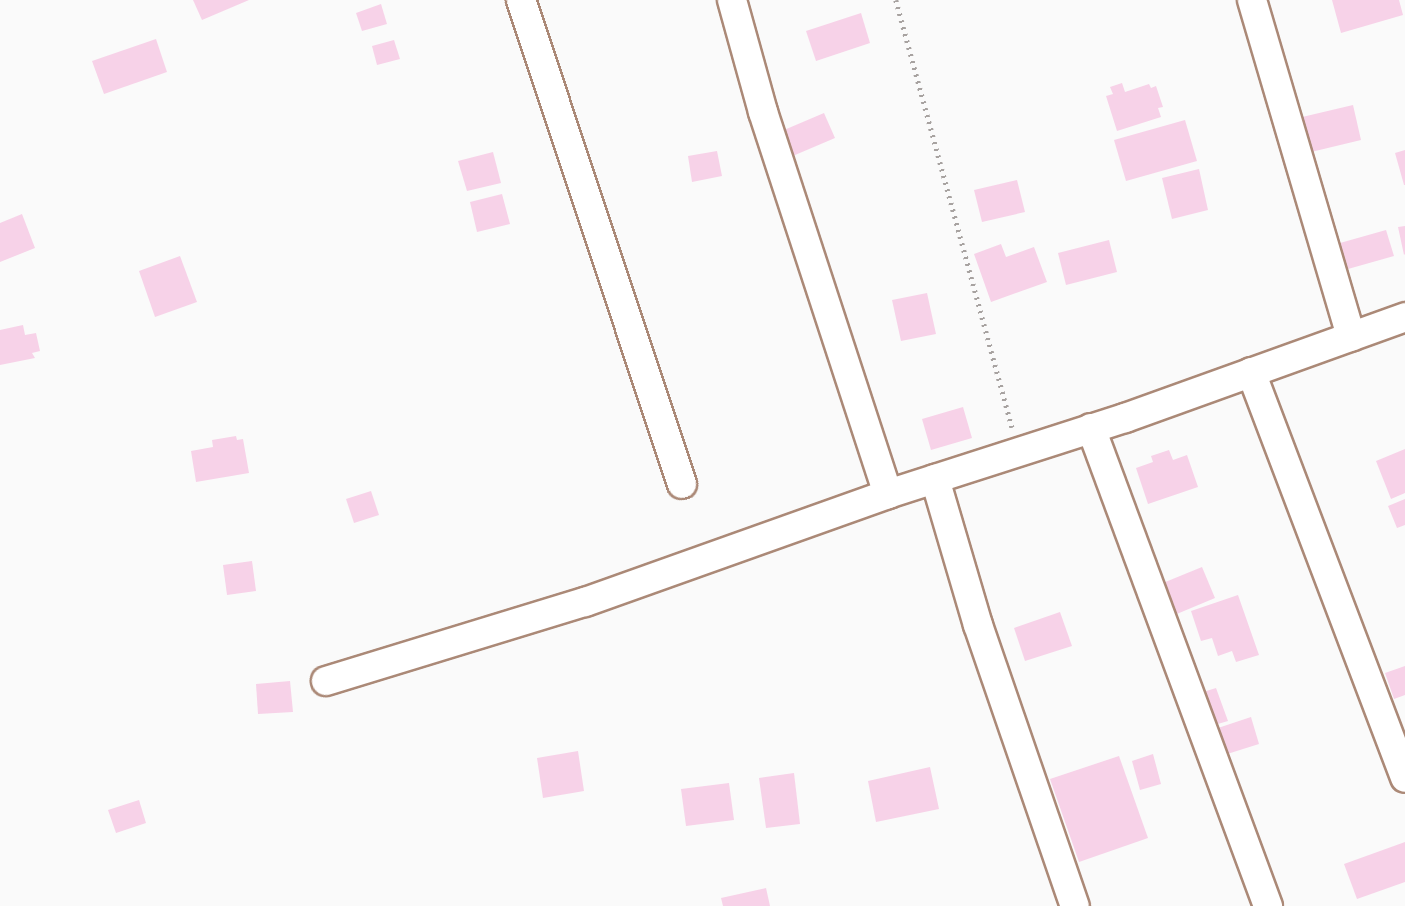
<!DOCTYPE html>
<style>
body{margin:0}
#map{position:relative;width:1405px;height:906px;overflow:hidden;background:#fafafa;font-family:Roboto,sans-serif}
div>[style]{position:absolute}
.building>*{inset:0;background:#f7d2e8}
.path>*{height:4.5px;margin-top:-2.25px;transform-origin:0;background:repeating-linear-gradient(90deg,#a7a2a0 0 2px,transparent 0 7px)}
.roads{filter:drop-shadow(2px 0 #ab8977) drop-shadow(-2px 0 #ab8977) drop-shadow(0 2px #ab8977) drop-shadow(0 -2px #ab8977)}
.minor>*{height:28px;margin:-14px;padding:0 14px;transform-origin:14px;border-radius:14px;background:#fff}
span{translate:-50% -50%;white-space:nowrap;text-align:center;line-height:1.15;-webkit-text-stroke:5px #fff;paint-order:stroke}
</style>
<div id="map">
<div class="building">
<div style="clip-path:polygon(193px 0,249px 0,202px 20px)"></div>
<div style="clip-path:polygon(1332px 0,1399px 0,1403px 15px,1341px 33px)"></div>
<div style="clip-path:polygon(381px 4px,387px 24px,362px 31px,356px 13px)"></div>
<div style="clip-path:polygon(861px 13px,870px 43px,816px 61px,806px 31px)"></div>
<div style="clip-path:polygon(156px 39px,167px 72px,104px 94px,92px 61px)"></div>
<div style="clip-path:polygon(394px 40px,400px 59px,377px 65px,372px 46px)"></div>
<div style="clip-path:polygon(1122px 83px,1125px 92px,1149px 84px,1151px 88px,1156px 86px,1163px 107px,1158px 108px,1161px 117px,1117px 131px,1106px 96px,1113px 94px,1110px 87px)"></div>
<div style="clip-path:polygon(1353px 105px,1361px 140px,1307px 153px,1298px 118px)"></div>
<div style="clip-path:polygon(824px 113px,835px 138px,788px 158px,777px 133px)"></div>
<div style="clip-path:polygon(1185px 120px,1197px 161px,1126px 181px,1114px 140px)"></div>
<div style="clip-path:polygon(1405px 150px,1405px 185px,1404px 185px,1395px 153px)"></div>
<div style="clip-path:polygon(717px 151px,722px 176px,692px 182px,688px 156px)"></div>
<div style="clip-path:polygon(493px 152px,501px 183px,467px 191px,458px 161px)"></div>
<div style="clip-path:polygon(1199px 169px,1208px 210px,1172px 219px,1162px 178px)"></div>
<div style="clip-path:polygon(1017px 180px,1025px 212px,982px 222px,974px 190px)"></div>
<div style="clip-path:polygon(502px 194px,510px 224px,477px 232px,470px 202px)"></div>
<div style="clip-path:polygon(22px 214px,35px 248px,0 262px,0 223px)"></div>
<div style="clip-path:polygon(1405px 226px,1405px 254px,1404px 255px,1398px 227px)"></div>
<div style="clip-path:polygon(1386px 230px,1394px 256px,1348px 269px,1340px 243px)"></div>
<div style="clip-path:polygon(1109px 240px,1117px 272px,1066px 285px,1058px 253px)"></div>
<div style="clip-path:polygon(1001px 244px,1006px 257px,1034px 247px,1047px 282px,991px 302px,974px 254px)"></div>
<div style="clip-path:polygon(180px 256px,197px 302px,155px 317px,139px 271px)"></div>
<div style="clip-path:polygon(927px 293px,936px 334px,901px 341px,892px 300px)"></div>
<div style="clip-path:polygon(23px 325px,25px 335px,36px 333px,40px 351px,32px 353px,35px 358px,0 365px,0 330px)"></div>
<div style="clip-path:polygon(963px 407px,972px 438px,931px 450px,922px 419px)"></div>
<div style="clip-path:polygon(236px 436px,237px 440px,243px 439px,249px 473px,196px 482px,191px 451px,213px 447px,212px 440px)"></div>
<div style="clip-path:polygon(1405px 449px,1405px 493px,1391px 499px,1376px 461px)"></div>
<div style="clip-path:polygon(1169px 450px,1173px 460px,1187px 455px,1198px 487px,1148px 504px,1136px 468px,1153px 462px,1151px 456px)"></div>
<div style="clip-path:polygon(371px 491px,379px 515px,354px 523px,346px 499px)"></div>
<div style="clip-path:polygon(1405px 499px,1405px 525px,1397px 528px,1388px 506px)"></div>
<div style="clip-path:polygon(252px 561px,256px 591px,227px 595px,223px 565px)"></div>
<div style="clip-path:polygon(1202px 567px,1215px 598px,1172px 616px,1158px 585px)"></div>
<div style="clip-path:polygon(1238px 595px,1259px 655px,1236px 662px,1232px 651px,1218px 656px,1212px 638px,1201px 641px,1191px 611px)"></div>
<div style="clip-path:polygon(1060px 612px,1072px 646px,1025px 661px,1014px 628px)"></div>
<div style="clip-path:polygon(1405px 666px,1405px 695px,1394px 699px,1385px 673px)"></div>
<div style="clip-path:polygon(290px 681px,293px 712px,258px 714px,256px 684px)"></div>
<div style="clip-path:polygon(1216px 688px,1228px 721px,1211px 726px,1200px 693px)"></div>
<div style="clip-path:polygon(1251px 717px,1259px 744px,1224px 755px,1215px 729px)"></div>
<div style="clip-path:polygon(578px 751px,584px 791px,543px 798px,537px 758px)"></div>
<div style="clip-path:polygon(1153px 754px,1161px 784px,1140px 790px,1132px 761px)"></div>
<div style="clip-path:polygon(1119px 756px,1148px 838px,1079px 862px,1050px 779px)"></div>
<div style="clip-path:polygon(930px 767px,939px 809px,876px 822px,868px 781px)"></div>
<div style="clip-path:polygon(794px 773px,800px 824px,766px 828px,759px 778px)"></div>
<div style="clip-path:polygon(729px 783px,734px 820px,686px 826px,681px 789px)"></div>
<div style="clip-path:polygon(139px 800px,146px 823px,116px 833px,108px 810px)"></div>
<div style="clip-path:polygon(1405px 842px,1405px 882px,1357px 899px,1344px 864px)"></div>
<div style="clip-path:polygon(766px 888px,770px 906px,723px 906px,721px 898px)"></div>
</div>
<div class="path">
<div style="left:896px;top:0;width:443px;rotate:74.8deg"></div>
</div>
<div class="roads">
<div class="minor">
<div style="left:521px;top:0;width:510px;rotate:71.6deg"></div>
<div style="left:732px;top:0;width:116px;rotate:74.5deg"></div>
<div style="left:763px;top:112px;width:402px;rotate:71.9deg"></div>
<div style="left:1252px;top:0;width:351px;rotate:73.6deg"></div>
<div style="left:1251px;top:372px;width:434px;rotate:69.2deg"></div>
<div style="left:1091px;top:428px;width:510px;rotate:69.68deg"></div>
<div style="left:935px;top:479px;width:152px;rotate:73.6deg"></div>
<div style="left:978px;top:625px;width:297px;rotate:71deg"></div>
<div style="left:326px;top:681px;width:271px;rotate:-17deg"></div>
<div style="left:585px;top:602px;width:322px;rotate:-19.6deg"></div>
<div style="left:888px;top:494px;width:249px;rotate:-17.8deg"></div>
<div style="left:1125px;top:418px;width:298px;rotate:-19.8deg"></div>
</div>
</div>
</div>
